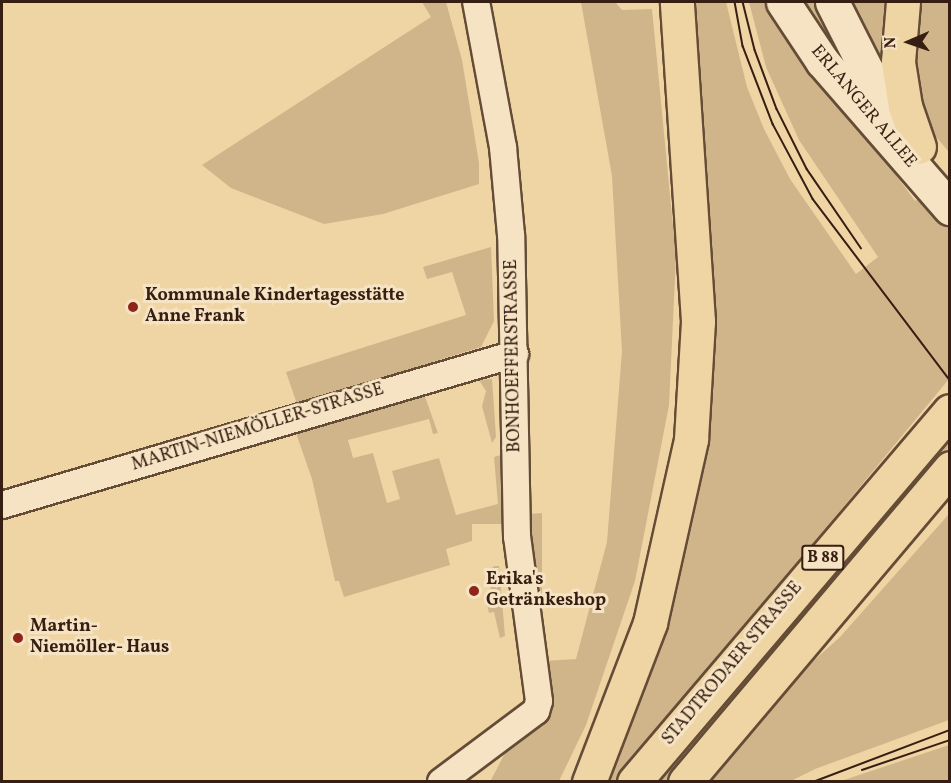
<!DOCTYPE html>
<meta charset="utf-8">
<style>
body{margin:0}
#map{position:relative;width:951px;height:783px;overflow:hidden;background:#efd4a4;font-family:Vollkorn,serif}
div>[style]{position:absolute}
.green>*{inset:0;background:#d0b58b}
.roads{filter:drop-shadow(2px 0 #644c36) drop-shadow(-2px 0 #644c36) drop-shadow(0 2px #644c36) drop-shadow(0 -2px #644c36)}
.street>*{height:26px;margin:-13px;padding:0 13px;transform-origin:13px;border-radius:13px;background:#f5e3c4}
.secondary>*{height:33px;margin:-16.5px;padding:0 16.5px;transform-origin:16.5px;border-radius:16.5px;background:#f5e3c4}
.primary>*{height:33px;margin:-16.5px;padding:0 16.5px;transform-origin:16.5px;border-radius:16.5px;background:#efd4a4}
.tram>*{height:1.5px;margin:-0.75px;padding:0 0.75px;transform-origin:0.75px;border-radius:0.75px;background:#361e12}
.dots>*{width:16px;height:16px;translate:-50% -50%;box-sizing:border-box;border:3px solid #f5e3c4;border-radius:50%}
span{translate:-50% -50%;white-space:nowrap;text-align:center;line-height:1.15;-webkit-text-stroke:6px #f5e3c4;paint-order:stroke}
.shield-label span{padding:2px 4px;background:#f5e3c4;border:2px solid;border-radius:4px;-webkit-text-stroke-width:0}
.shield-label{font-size:16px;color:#361e12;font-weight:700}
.street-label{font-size:18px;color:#361e12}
.poi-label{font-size:18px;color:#361e12;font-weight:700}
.left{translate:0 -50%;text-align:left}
.frame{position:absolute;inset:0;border:3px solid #361e12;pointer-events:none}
.north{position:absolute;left:879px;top:12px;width:60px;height:60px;-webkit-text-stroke:4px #f5e3c4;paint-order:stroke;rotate:268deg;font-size:16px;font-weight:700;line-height:24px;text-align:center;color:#361e12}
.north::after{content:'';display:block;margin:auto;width:21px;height:27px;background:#361e12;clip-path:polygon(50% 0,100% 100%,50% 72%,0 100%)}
</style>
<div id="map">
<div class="green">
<div style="clip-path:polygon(422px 2px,446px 2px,462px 60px,479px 163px,479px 184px,383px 214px,324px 224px,231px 188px,202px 165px,431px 17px)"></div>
<div style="clip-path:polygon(581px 2px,615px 2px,622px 10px,652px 9px,676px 257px,669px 405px,635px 581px,586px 725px,559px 781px,490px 782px,505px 753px,546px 720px,549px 712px,544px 661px,576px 659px,607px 542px,622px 351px,612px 176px)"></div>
<div style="clip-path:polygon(686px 2px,726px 2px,747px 87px,764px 129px,790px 179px,856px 274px,878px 257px,799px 140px,766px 67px,749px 2px,768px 2px,915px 201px,949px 175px,949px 379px,617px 781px,595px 782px,680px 540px)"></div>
<div style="clip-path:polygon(793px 2px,818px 2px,846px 57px,841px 64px)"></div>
<div style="clip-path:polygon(847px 2px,887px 2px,882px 66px)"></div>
<div style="clip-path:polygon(916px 2px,949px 2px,949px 152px,920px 118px,910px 64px)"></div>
<div style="clip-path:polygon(491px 247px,494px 321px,481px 347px,297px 404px,286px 372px,466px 315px,452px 272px,427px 279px,423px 267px)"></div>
<div style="clip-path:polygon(492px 379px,496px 437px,492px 443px,482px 406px,486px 391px,479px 380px)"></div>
<div style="clip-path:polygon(424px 394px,438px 433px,433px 434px,429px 419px,348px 440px,353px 458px,373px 453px,387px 503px,400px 499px,392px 471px,439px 458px,456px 515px,498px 504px,494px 457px,501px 455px,503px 524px,472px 524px,472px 541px,446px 549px,450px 565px,344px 597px,339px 581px,335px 581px,312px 479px,296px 433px)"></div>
<div style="clip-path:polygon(949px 430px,949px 447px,668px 781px,650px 782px)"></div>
<div style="clip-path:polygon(542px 513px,542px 621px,537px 621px,529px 514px)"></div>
<div style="clip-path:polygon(949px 514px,949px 720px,815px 769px,791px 781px,701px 782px,790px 682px,840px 637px)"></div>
<div style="clip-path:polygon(494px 566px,499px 566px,505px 636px,500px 638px,494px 612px,489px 613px,486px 599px,493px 597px,487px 574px)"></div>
<div style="clip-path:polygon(949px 745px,949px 781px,841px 781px)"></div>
</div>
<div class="roads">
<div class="street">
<div style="left:2px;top:505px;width:535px;rotate:-16.4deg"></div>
<div style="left:441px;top:782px;width:119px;rotate:-36.8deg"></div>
<div style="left:536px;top:711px;width:10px;rotate:-73deg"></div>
<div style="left:539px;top:701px;width:165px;rotate:-97.6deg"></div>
<div style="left:517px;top:537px;width:302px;rotate:-91.1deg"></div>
<div style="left:511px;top:235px;width:88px;rotate:-95.2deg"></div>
<div style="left:503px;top:147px;width:147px;rotate:-100.5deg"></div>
</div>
<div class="secondary">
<div style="left:783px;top:2px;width:71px;rotate:56.5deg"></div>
<div style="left:822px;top:61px;width:195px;rotate:49deg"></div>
<div style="left:832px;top:2px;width:77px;rotate:63.1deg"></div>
<div style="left:867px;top:71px;width:74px;rotate:56.5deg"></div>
</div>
<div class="primary">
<div style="left:903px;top:2px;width:60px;rotate:94.8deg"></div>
<div style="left:898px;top:62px;width:45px;rotate:81deg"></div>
<div style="left:905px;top:106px;width:43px;rotate:71.1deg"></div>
<div style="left:589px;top:782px;width:170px;rotate:-69deg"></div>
<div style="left:650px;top:623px;width:189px;rotate:-77.4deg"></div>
<div style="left:691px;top:439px;width:118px;rotate:-86.6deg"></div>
<div style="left:698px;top:321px;width:320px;rotate:-93.8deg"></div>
<div style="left:634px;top:782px;width:487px;rotate:-49.6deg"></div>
<div style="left:685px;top:782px;width:411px;rotate:-49.8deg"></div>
</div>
</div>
<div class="tram">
<div style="left:735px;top:2px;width:45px;rotate:79.7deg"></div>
<div style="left:743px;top:46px;width:84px;rotate:69deg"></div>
<div style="left:773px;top:124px;width:85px;rotate:61.9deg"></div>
<div style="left:813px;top:199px;width:227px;rotate:52.9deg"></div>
<div style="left:743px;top:2px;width:49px;rotate:76deg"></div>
<div style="left:755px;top:50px;width:63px;rotate:69.6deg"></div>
<div style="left:777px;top:109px;width:67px;rotate:63.4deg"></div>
<div style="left:807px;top:169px;width:96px;rotate:55.6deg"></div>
<div style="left:862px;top:770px;width:93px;rotate:-18.8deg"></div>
<div style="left:813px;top:782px;width:147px;rotate:-20.8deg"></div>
</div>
<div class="dots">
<div style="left:133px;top:307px;background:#8f2418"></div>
<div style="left:474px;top:591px;background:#8f2418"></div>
<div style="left:18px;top:638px;background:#8f2418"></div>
</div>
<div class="shield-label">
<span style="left:823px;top:558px">B 88</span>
</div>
<div class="street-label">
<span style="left:863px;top:107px;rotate:50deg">ERLANGER ALLEE</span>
<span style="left:514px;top:356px;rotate:-91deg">BONHOEFFERSTRASSE</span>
<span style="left:258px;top:428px;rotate:-17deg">MARTIN-NIEMÖLLER-STRASSE</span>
<span style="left:733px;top:664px;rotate:-50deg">STADTRODAER STRASSE</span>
</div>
<div class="poi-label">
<span class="left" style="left:145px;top:307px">Kommunale Kindertagesstätte<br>Anne Frank</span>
<span class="left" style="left:486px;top:591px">Erika's<br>Getränkeshop</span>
<span class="left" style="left:30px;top:638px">Martin-<br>Niemöller- Haus</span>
</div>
<div class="frame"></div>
<div class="north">N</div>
</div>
